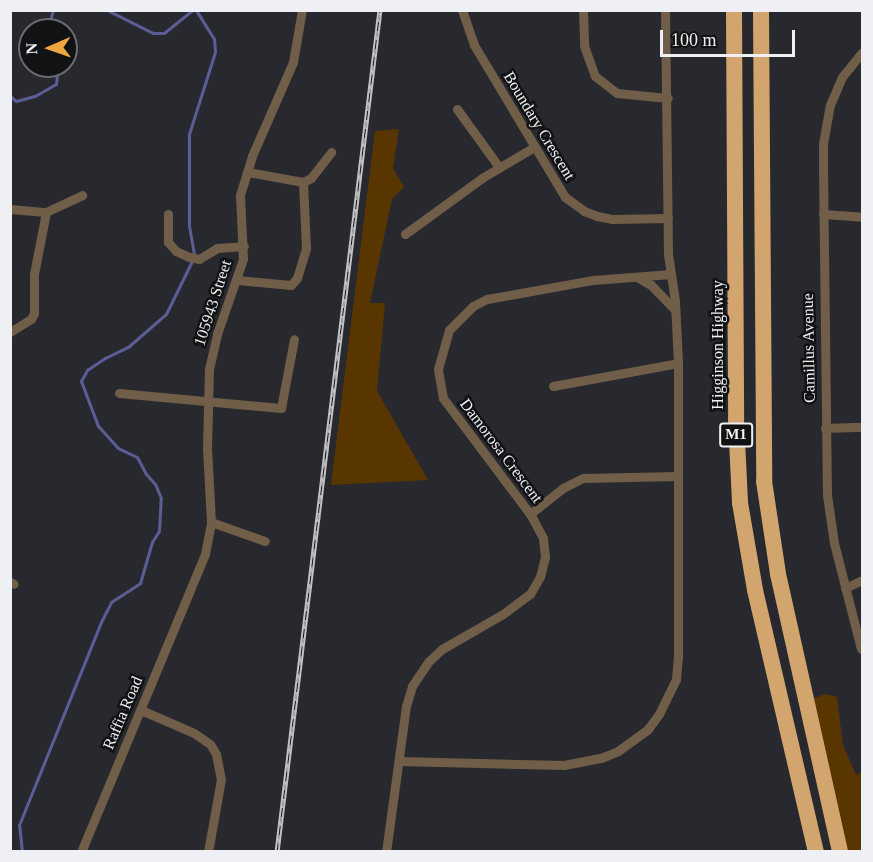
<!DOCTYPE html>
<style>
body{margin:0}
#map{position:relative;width:873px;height:862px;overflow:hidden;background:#28292e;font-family:Georgia,serif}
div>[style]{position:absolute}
.green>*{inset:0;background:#593600}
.stream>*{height:3px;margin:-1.5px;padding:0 1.5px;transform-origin:1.5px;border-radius:1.5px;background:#5b5d96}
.street>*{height:9px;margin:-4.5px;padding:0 4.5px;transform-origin:4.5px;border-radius:4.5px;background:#705e48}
.highway>*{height:16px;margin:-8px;padding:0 8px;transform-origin:8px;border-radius:8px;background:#d3a56e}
.rail>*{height:5px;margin-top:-2.5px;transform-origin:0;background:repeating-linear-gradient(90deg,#111214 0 9px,#c1c2c7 0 18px);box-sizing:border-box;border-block:2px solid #c1c2c7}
span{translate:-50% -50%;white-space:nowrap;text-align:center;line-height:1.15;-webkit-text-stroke:5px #111214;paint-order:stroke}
.shield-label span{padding:2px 4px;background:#111214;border:2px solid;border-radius:4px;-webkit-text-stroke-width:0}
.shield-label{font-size:15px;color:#eff0f4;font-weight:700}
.street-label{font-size:16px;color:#eff0f4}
.frame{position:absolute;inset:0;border:12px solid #eff0f4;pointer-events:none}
.north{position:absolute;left:18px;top:18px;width:60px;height:60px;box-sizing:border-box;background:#111214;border:2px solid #6a6b6e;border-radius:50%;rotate:268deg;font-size:16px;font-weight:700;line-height:24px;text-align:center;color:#eff0f4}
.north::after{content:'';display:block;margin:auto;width:21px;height:27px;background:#f0a63f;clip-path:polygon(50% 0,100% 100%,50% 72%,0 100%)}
.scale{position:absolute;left:660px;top:30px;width:135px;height:27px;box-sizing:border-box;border:3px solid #eff0f4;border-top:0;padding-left:8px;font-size:18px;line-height:21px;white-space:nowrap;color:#eff0f4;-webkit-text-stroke:4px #111214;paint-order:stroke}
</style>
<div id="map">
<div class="green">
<div style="clip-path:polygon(399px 129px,393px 168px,404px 187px,392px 199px,370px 303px,385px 303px,377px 391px,428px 480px,331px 485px,375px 131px)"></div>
<div style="clip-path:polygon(826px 694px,837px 697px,843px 745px,856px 775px,862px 772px,862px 851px,842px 851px,808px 700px)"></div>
</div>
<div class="stream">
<div style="left:107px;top:10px;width:51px;rotate:26.6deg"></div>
<div style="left:153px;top:33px;width:11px"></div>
<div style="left:164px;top:33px;width:36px;rotate:-39deg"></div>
<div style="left:47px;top:30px;width:21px;rotate:-73deg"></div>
<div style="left:10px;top:96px;width:8px;rotate:40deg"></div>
<div style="left:16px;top:101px;width:20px;rotate:-15deg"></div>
<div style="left:35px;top:96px;width:24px;rotate:-30deg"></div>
<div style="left:56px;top:84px;width:9px;rotate:-84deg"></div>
<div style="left:57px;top:75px;width:11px;rotate:-124deg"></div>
<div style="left:194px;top:254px;width:29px;rotate:-100deg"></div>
<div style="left:189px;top:225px;width:91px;rotate:-90deg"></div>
<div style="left:189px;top:134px;width:86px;rotate:-72.4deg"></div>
<div style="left:215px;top:52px;width:13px;rotate:-94deg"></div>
<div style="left:214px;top:39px;width:34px;rotate:-122deg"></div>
<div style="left:22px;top:852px;width:27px;rotate:-96deg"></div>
<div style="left:19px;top:825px;width:221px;rotate:-68deg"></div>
<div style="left:102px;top:620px;width:20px;rotate:-63deg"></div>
<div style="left:111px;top:602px;width:35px;rotate:-33deg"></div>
<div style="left:140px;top:583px;width:43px;rotate:-73.7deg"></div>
<div style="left:152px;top:542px;width:13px;rotate:-58deg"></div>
<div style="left:159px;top:531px;width:33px;rotate:-87deg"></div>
<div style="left:161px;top:498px;width:15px;rotate:-113deg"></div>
<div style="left:155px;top:484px;width:13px;rotate:-132deg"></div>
<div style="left:146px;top:474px;width:19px;rotate:-118deg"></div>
<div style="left:137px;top:457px;width:21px;rotate:-155deg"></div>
<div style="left:118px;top:448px;width:30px;rotate:-132deg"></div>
<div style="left:98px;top:426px;width:48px;rotate:-110.7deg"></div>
<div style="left:81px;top:381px;width:13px;rotate:-61deg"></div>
<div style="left:87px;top:370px;width:22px;rotate:-34deg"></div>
<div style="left:105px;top:358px;width:25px;rotate:-26deg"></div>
<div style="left:128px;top:347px;width:50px;rotate:-41deg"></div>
<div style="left:166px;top:314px;width:59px;rotate:-63.9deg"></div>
</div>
<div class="street">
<div style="left:462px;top:10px;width:37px;rotate:71deg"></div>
<div style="left:474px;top:45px;width:177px;rotate:59.1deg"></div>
<div style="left:565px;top:197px;width:24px;rotate:36deg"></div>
<div style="left:584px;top:211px;width:14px;rotate:21deg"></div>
<div style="left:597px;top:216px;width:16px;rotate:11deg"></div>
<div style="left:613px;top:219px;width:55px;rotate:-1deg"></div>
<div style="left:583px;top:10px;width:36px;rotate:88deg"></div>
<div style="left:584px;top:46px;width:32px;rotate:70deg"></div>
<div style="left:595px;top:76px;width:28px;rotate:38deg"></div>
<div style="left:617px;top:93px;width:51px;rotate:5.6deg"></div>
<div style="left:457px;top:109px;width:72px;rotate:54.1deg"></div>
<div style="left:303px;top:182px;width:9px;rotate:-27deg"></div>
<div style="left:311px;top:178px;width:33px;rotate:-52deg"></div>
<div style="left:10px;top:209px;width:36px;rotate:5deg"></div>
<div style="left:46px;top:212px;width:40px;rotate:-25deg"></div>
<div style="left:168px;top:214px;width:28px;rotate:90deg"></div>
<div style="left:168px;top:242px;width:12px;rotate:48deg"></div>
<div style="left:176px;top:251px;width:14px;rotate:25deg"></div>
<div style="left:189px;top:257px;width:10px;rotate:11deg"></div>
<div style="left:199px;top:259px;width:21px;rotate:-31deg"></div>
<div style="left:217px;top:248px;width:27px;rotate:-4deg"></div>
<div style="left:823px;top:214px;width:39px;rotate:4deg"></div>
<div style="left:405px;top:234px;width:95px;rotate:-36deg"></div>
<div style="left:482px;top:178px;width:61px;rotate:-30.8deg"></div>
<div style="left:637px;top:277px;width:16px;rotate:30deg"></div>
<div style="left:651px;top:285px;width:35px;rotate:46deg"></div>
<div style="left:238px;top:280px;width:53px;rotate:5.4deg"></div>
<div style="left:291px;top:285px;width:9px;rotate:-49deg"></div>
<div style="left:297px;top:278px;width:31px;rotate:-73deg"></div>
<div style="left:306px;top:248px;width:66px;rotate:-92.6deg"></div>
<div style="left:303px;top:182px;width:56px;rotate:-169.7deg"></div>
<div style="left:10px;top:332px;width:25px;rotate:-32deg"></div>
<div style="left:31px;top:319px;width:7px;rotate:-63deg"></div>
<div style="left:34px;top:313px;width:39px;rotate:-90deg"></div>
<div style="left:34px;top:274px;width:63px;rotate:-79deg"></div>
<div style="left:553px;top:386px;width:127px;rotate:-10.4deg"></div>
<div style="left:119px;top:393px;width:163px;rotate:5.3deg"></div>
<div style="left:281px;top:408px;width:70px;rotate:-79.3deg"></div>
<div style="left:825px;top:428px;width:37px;rotate:-2deg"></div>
<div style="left:530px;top:514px;width:42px;rotate:-38.2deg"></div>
<div style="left:563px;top:488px;width:22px;rotate:-27deg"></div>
<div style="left:583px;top:478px;width:95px;rotate:-1.2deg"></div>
<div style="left:211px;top:522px;width:57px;rotate:19.4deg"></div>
<div style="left:10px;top:582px;width:4px;rotate:27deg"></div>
<div style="left:845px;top:588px;width:19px;rotate:-25deg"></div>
<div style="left:861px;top:649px;width:109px;rotate:-104.3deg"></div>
<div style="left:834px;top:543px;width:49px;rotate:-98.3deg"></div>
<div style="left:827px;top:495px;width:320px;rotate:-90.7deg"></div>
<div style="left:823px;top:175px;width:31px;rotate:-90deg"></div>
<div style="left:823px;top:144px;width:40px;rotate:-80deg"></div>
<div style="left:830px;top:105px;width:30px;rotate:-67deg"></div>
<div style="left:842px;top:77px;width:32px;rotate:-51deg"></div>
<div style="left:141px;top:710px;width:58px;rotate:23.5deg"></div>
<div style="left:194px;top:733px;width:19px;rotate:35deg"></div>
<div style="left:210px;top:744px;width:12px;rotate:59deg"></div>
<div style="left:216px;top:754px;width:25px;rotate:79deg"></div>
<div style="left:221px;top:779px;width:74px;rotate:100.1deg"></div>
<div style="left:399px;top:761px;width:165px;rotate:1.4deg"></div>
<div style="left:564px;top:765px;width:38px;rotate:-11deg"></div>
<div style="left:601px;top:758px;width:18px;rotate:-22deg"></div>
<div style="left:618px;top:751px;width:37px;rotate:-36deg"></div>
<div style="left:648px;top:729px;width:19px;rotate:-54deg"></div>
<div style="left:659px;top:714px;width:39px;rotate:-64deg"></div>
<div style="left:676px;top:679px;width:22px;rotate:-85deg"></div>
<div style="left:678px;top:657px;width:294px;rotate:-90deg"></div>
<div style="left:678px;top:363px;width:62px;rotate:-92.8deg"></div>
<div style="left:675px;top:301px;width:48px;rotate:-98.5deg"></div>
<div style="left:668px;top:254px;width:244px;rotate:-90.7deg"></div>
<div style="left:81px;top:852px;width:323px;rotate:-67.4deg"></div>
<div style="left:205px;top:554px;width:33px;rotate:-79deg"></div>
<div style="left:211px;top:522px;width:73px;rotate:-93.1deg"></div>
<div style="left:207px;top:449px;width:80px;rotate:-88.6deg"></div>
<div style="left:209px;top:369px;width:36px;rotate:-77deg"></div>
<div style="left:217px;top:334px;width:79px;rotate:-70.9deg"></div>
<div style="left:243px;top:259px;width:64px;rotate:-92.7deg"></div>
<div style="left:240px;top:195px;width:41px;rotate:-72.9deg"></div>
<div style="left:252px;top:156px;width:103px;rotate:-66.4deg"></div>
<div style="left:293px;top:62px;width:53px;rotate:-80.2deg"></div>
<div style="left:386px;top:852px;width:147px;rotate:-82.2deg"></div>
<div style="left:406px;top:706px;width:21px;rotate:-73deg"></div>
<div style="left:412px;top:686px;width:30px;rotate:-56deg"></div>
<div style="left:429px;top:661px;width:18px;rotate:-43deg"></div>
<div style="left:442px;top:649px;width:70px;rotate:-29.8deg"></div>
<div style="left:503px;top:614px;width:34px;rotate:-37deg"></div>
<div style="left:530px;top:594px;width:20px;rotate:-60deg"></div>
<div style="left:540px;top:577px;width:21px;rotate:-76deg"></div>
<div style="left:545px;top:557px;width:19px;rotate:-96deg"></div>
<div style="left:543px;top:538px;width:27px;rotate:-118deg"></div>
<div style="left:530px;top:514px;width:145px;rotate:-126.9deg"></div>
<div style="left:443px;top:398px;width:29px;rotate:-100deg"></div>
<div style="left:438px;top:369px;width:41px;rotate:-74.2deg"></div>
<div style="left:449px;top:330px;width:34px;rotate:-45deg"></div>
<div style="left:473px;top:306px;width:16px;rotate:-27deg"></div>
<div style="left:487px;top:299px;width:108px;rotate:-10.2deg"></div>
<div style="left:593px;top:280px;width:78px;rotate:-4.4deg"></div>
</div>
<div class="highway">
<div style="left:734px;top:10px;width:410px;rotate:89.7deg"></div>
<div style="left:736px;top:420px;width:83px;rotate:87.2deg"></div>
<div style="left:740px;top:503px;width:88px;rotate:80.2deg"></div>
<div style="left:755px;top:590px;width:269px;rotate:76.9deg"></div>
<div style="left:761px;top:10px;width:471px;rotate:89.6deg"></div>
<div style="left:764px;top:481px;width:94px;rotate:81.4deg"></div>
<div style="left:778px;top:574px;width:285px;rotate:77.4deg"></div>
</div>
<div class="rail">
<div style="left:277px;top:852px;width:848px;rotate:-83.03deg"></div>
</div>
<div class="shield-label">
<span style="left:736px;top:435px">M1</span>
</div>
<div class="street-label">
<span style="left:539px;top:126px;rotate:59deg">Boundary Crescent</span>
<span style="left:213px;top:303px;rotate:-72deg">105943 Street</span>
<span style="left:718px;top:345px;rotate:-90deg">Higginson Highway</span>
<span style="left:809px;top:348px;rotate:-91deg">Camillus Avenue</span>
<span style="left:501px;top:451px;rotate:53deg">Damorosa Crescent</span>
<span style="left:123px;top:713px;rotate:-67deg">Raffia Road</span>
</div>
<div class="frame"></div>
<div class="north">N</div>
<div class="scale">100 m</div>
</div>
